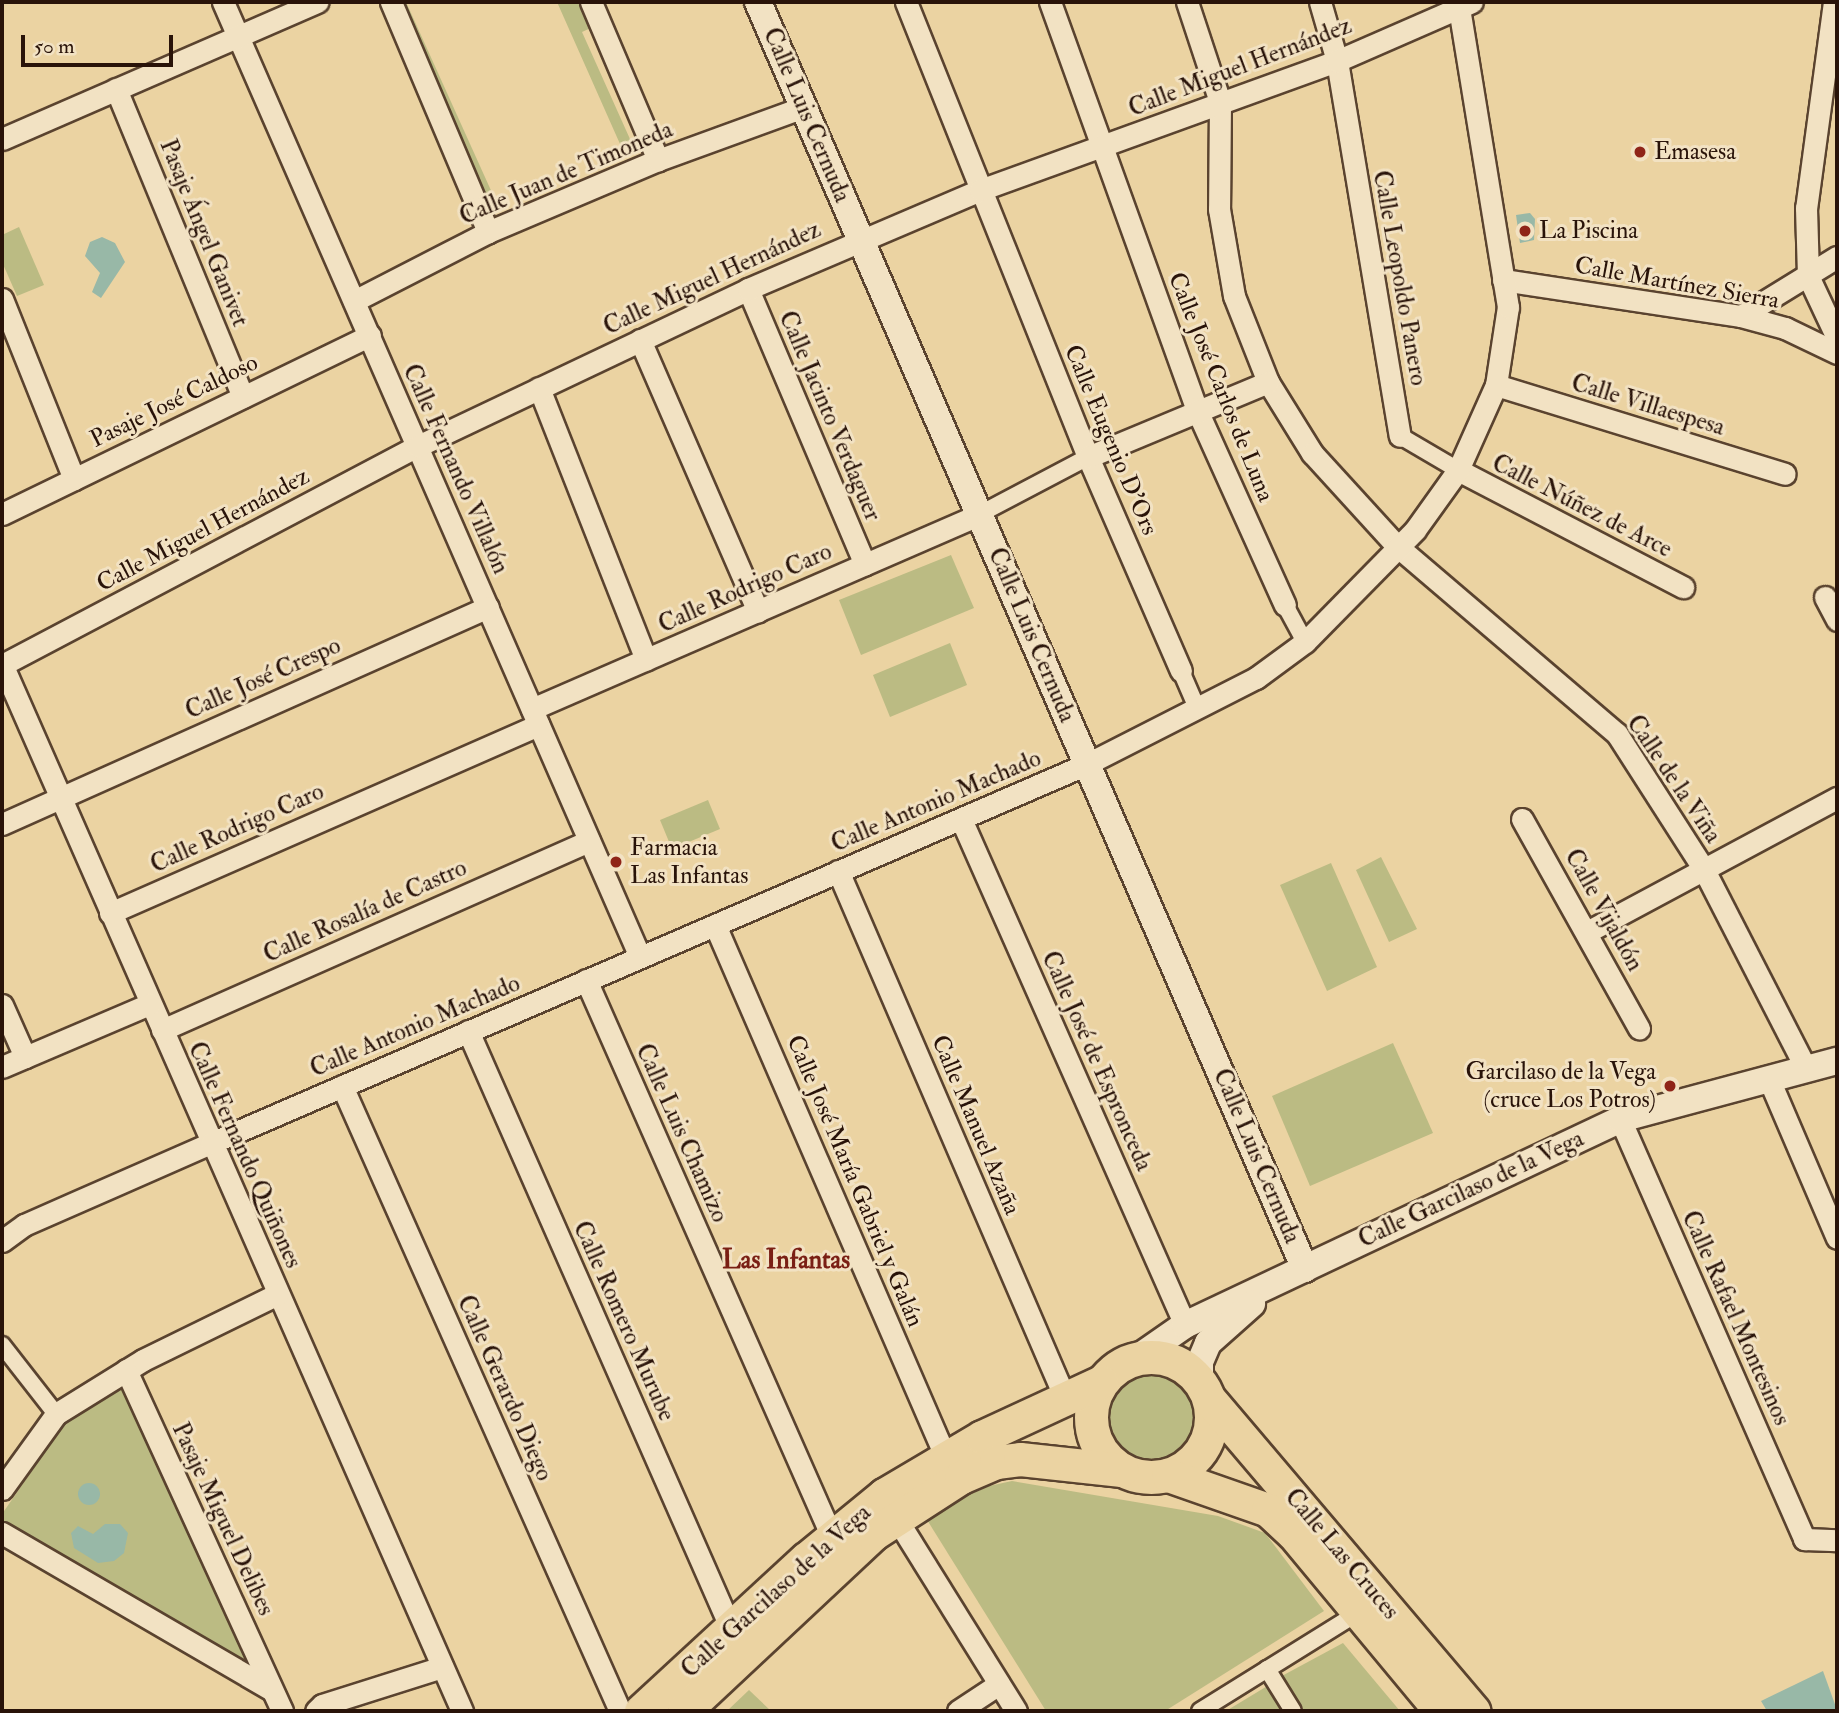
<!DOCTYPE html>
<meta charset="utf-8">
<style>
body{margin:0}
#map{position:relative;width:1839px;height:1713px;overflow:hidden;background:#ebd3a2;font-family:"IM FELL Double Pica",serif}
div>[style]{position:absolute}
.green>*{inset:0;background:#bbbb83}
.round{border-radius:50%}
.water>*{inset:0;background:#98b8a7}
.roads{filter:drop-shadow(2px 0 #5a432f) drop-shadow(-2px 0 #5a432f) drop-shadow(0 2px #5a432f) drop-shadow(0 -2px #5a432f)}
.pedestrian>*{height:16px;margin:-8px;padding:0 8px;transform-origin:8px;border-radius:8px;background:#f2e2c3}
.minor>*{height:21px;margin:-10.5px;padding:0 10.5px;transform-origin:10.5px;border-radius:10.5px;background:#f2e2c3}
.tertiary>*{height:26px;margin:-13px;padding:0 13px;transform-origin:13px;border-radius:13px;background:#f2e2c3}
.primary>*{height:33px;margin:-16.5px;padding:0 16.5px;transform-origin:16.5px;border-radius:16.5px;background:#ebd3a2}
.primary>.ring{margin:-16.5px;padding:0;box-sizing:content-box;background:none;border:33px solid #ebd3a2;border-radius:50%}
.dots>*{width:19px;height:19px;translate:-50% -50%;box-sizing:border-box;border:4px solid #f2e2c3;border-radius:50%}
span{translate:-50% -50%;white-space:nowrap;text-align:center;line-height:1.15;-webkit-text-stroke:6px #f2e2c3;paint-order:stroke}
.street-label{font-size:24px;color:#291309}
.poi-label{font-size:24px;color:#291309}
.left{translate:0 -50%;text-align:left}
.right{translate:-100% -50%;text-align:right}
.neighbourhood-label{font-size:26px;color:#7a1f14;font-weight:700}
.frame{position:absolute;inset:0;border:4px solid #291309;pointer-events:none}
.scale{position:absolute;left:21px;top:35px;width:152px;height:32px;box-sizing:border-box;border:4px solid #291309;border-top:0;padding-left:9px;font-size:21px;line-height:24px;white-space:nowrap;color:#291309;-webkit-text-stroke:5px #f2e2c3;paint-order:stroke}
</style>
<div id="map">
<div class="green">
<div style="clip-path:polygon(388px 2px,406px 2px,498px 206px,473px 213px)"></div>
<div style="clip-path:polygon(557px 2px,584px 2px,595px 26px,582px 32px,634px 148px,624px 153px)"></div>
<div style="clip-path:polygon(19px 227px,44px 285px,17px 296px,2px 262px,2px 235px)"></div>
<div style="clip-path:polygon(951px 555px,974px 608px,861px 655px,839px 600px)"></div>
<div style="clip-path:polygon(950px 643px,967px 685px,890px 717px,873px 675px)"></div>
<div style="clip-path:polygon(708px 800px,720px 829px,672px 849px,660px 820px)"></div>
<div style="clip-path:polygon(1381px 857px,1417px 929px,1389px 942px,1356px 870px)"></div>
<div style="clip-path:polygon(1331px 863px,1377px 967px,1327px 991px,1280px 885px)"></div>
<div style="clip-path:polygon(1393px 1043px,1433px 1133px,1310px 1186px,1272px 1096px)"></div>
<div class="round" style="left:1102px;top:1370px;width:94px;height:94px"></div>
<div style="clip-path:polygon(121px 1384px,259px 1676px,2px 1521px,2px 1514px,63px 1426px)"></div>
<div style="clip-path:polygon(1012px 1481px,1218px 1516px,1265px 1533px,1324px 1611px,1165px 1711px,1046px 1711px,924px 1515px,989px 1486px)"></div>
<div style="clip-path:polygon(1343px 1643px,1400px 1711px,1301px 1711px,1280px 1677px)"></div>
<div style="clip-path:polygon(1269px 1685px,1286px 1711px,1226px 1711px)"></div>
<div style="clip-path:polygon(749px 1690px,771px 1711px,727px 1711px)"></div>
</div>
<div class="water">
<div style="clip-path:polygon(1530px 213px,1535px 219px,1534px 240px,1520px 243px,1516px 215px)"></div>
<div style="clip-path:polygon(102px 237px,115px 243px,125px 262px,101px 298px,92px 292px,100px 273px,85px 256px,90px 242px)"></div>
<div class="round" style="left:78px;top:1483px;width:22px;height:22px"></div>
<div style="clip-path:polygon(105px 1524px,120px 1524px,128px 1533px,124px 1553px,114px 1561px,98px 1563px,74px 1548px,71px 1533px,78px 1526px,93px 1534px)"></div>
<div style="clip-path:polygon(1823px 1671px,1837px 1710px,1767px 1711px,1761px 1701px)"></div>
</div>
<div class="roads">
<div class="pedestrian">
<div style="left:1400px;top:436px;width:67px;rotate:30.4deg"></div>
<div style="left:980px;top:514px;width:122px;rotate:-27.8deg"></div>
<div style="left:1285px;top:605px;width:42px;rotate:61.6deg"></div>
<div style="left:1181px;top:671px;width:40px;rotate:66.6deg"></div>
<div style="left:2px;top:1345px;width:88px;rotate:52deg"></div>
<div style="left:1267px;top:1669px;width:49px;rotate:58.2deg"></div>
<div style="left:1200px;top:1711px;width:187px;rotate:-31.9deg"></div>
</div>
<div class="minor">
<div style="left:223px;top:2px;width:1042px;rotate:66.41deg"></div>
<div style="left:391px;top:2px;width:250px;rotate:67.1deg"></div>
<div style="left:591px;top:2px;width:172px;rotate:67deg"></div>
<div style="left:906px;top:2px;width:490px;rotate:68.2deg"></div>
<div style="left:1088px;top:457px;width:233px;rotate:66.5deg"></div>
<div style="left:1050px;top:2px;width:431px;rotate:70.2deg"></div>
<div style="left:1196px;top:408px;width:216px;rotate:65.7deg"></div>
<div style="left:1187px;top:2px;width:105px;rotate:71.7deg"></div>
<div style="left:1220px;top:102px;width:107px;rotate:90.5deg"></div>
<div style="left:1219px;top:209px;width:88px;rotate:80.2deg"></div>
<div style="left:1234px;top:296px;width:92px;rotate:68.4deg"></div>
<div style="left:1268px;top:382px;width:84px;rotate:58.2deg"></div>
<div style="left:1312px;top:453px;width:126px;rotate:47.6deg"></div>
<div style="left:1397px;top:546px;width:289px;rotate:40.5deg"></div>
<div style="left:1617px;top:734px;width:159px;rotate:57.3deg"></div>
<div style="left:1703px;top:868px;width:225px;rotate:62.8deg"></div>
<div style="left:1320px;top:2px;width:61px;rotate:73.9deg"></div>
<div style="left:1337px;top:61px;width:380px;rotate:80.5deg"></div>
<div style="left:1834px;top:2px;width:208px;rotate:97.7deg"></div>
<div style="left:1806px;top:208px;width:68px;rotate:88.3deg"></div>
<div style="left:1808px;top:276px;width:68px;rotate:64.9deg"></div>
<div style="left:116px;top:89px;width:333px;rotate:67.6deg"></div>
<div style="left:2px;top:139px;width:344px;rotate:-23.5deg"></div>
<div style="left:1503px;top:280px;width:241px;rotate:8.6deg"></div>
<div style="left:1741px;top:316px;width:46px;rotate:15.3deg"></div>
<div style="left:1785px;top:328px;width:58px;rotate:25.7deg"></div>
<div style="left:748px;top:289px;width:299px;rotate:67deg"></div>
<div style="left:2px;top:299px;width:194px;rotate:68.2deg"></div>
<div style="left:354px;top:301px;width:151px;rotate:-27.2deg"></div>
<div style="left:488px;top:232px;width:185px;rotate:-23deg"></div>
<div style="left:658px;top:160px;width:155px;rotate:-20deg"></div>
<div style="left:1741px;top:316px;width:113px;rotate:-31.6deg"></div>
<div style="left:640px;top:340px;width:296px;rotate:66.5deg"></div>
<div style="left:1496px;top:385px;width:302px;rotate:17.1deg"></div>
<div style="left:539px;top:388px;width:292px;rotate:68.5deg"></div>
<div style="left:1088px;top:457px;width:195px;rotate:-22.6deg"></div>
<div style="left:1458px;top:470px;width:254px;rotate:27.5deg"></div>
<div style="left:2px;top:514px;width:409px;rotate:-25.9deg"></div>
<div style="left:1825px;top:597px;width:26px;rotate:62deg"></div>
<div style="left:2px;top:664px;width:1144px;rotate:66.28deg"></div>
<div style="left:2px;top:665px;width:470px;rotate:-27.8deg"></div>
<div style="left:418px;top:446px;width:365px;rotate:-25.4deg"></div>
<div style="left:748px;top:289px;width:252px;rotate:-23.1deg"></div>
<div style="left:980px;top:190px;width:380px;rotate:-19.9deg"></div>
<div style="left:1337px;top:61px;width:147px;rotate:-23.6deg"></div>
<div style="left:532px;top:709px;width:489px;rotate:-23.5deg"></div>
<div style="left:961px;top:819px;width:553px;rotate:66.12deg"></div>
<div style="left:1522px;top:819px;width:240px;rotate:60.8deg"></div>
<div style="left:2px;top:824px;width:532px;rotate:-24.06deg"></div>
<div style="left:838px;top:871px;width:574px;rotate:66.7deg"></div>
<div style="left:110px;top:913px;width:468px;rotate:-23.7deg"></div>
<div style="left:715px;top:925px;width:581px;rotate:66.57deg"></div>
<div style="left:1587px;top:932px;width:284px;rotate:-28.2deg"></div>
<div style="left:586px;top:980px;width:609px;rotate:66.17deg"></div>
<div style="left:2px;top:1005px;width:57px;rotate:66.1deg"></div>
<div style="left:162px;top:1030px;width:467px;rotate:-23.9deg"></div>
<div style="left:468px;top:1031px;width:656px;rotate:66.25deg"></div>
<div style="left:2px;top:1067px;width:161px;rotate:-23.1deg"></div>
<div style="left:1768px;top:1077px;width:175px;rotate:66.8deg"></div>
<div style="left:342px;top:1086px;width:684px;rotate:66.02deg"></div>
<div style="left:1620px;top:1119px;width:459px;rotate:66.3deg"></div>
<div style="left:1804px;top:1539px;width:33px;rotate:2deg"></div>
<div style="left:2px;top:1241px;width:27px;rotate:-36deg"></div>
<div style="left:24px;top:1225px;width:204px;rotate:-23.7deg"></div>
<div style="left:211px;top:1143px;width:954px;rotate:-23.4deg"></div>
<div style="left:1087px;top:764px;width:190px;rotate:-27deg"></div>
<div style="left:1256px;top:678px;width:61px;rotate:-36.3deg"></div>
<div style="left:1305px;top:642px;width:157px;rotate:-45.5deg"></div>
<div style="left:1415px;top:530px;width:74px;rotate:-54.4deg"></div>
<div style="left:1458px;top:470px;width:93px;rotate:-65.9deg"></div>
<div style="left:1496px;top:385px;width:79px;rotate:-81.3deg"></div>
<div style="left:1508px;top:307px;width:309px;rotate:-99.3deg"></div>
<div style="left:126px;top:1370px;width:375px;rotate:65.4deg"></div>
<div style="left:2px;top:1489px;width:92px;rotate:-54.2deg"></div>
<div style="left:56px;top:1414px;width:102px;rotate:-31.8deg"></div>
<div style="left:143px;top:1360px;width:150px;rotate:-26.1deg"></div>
<div style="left:896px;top:1518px;width:227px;rotate:58.1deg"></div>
<div style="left:2px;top:1533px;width:312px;rotate:30.2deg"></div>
<div style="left:316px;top:1711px;width:8px;rotate:-45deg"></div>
<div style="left:322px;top:1705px;width:126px;rotate:-17.6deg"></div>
<div style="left:958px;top:1711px;width:49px;rotate:-33.4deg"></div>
</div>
<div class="tertiary">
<div style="left:758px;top:2px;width:1380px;rotate:66.65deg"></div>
<div style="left:1136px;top:1359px;width:60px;rotate:-34.8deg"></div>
<div style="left:1185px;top:1325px;width:481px;rotate:-25.3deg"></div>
<div style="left:1620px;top:1119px;width:225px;rotate:-15deg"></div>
<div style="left:1200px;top:1382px;width:20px;rotate:-90deg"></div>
<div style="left:1200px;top:1362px;width:21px;rotate:-67deg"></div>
<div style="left:1208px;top:1343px;width:59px;rotate:-41.6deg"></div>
</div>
<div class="primary">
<div class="ring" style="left:1091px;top:1357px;width:87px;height:87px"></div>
<div style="left:1209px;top:1399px;width:409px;rotate:49.7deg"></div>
<div style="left:1168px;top:1475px;width:106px;rotate:19.3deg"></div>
<div style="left:1268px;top:1510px;width:34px;rotate:43deg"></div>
<div style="left:1293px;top:1533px;width:231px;rotate:50.3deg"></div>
<div style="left:641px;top:1711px;width:224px;rotate:-42.7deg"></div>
<div style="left:806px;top:1559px;width:101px;rotate:-39.4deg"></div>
<div style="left:884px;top:1495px;width:114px;rotate:-30.6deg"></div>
<div style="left:982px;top:1437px;width:131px;rotate:-24.8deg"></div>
<div style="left:684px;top:1711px;width:259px;rotate:-43.1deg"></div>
<div style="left:873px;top:1534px;width:105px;rotate:-32.9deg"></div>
<div style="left:961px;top:1477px;width:38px;rotate:-23deg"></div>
<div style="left:996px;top:1462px;width:24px;rotate:-7deg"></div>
<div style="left:1020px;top:1459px;width:102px;rotate:6.2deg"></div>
</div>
</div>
<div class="dots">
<div style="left:1640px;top:152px;background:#8f2418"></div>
<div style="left:1525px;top:231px;background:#8f2418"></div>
<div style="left:616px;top:862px;background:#8f2418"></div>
<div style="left:1670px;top:1086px;background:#8f2418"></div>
</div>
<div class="street-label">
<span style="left:1240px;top:67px;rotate:-21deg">Calle Miguel Hernández</span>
<span style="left:807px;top:115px;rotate:67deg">Calle Luis Cernuda</span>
<span style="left:566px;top:173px;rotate:-23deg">Calle Juan de Timoneda</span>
<span style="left:204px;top:233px;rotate:68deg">Pasaje Ángel Ganivet</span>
<span style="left:712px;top:278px;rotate:-25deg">Calle Miguel Hernández</span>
<span style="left:1400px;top:278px;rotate:80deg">Calle Leopoldo Panero</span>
<span style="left:1677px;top:283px;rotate:10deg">Calle Martínez Sierra</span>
<span style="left:1221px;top:387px;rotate:68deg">Calle José Carlos de Luna</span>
<span style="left:174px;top:401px;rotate:-26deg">Pasaje José Caldoso</span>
<span style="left:1648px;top:405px;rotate:17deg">Calle Villaespesa</span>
<span style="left:830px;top:416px;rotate:67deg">Calle Jacinto Verdaguer</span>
<span style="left:1111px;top:440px;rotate:67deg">Calle Eugenio D'Ors</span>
<span style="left:456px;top:469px;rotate:66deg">Calle Fernando Villalón</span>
<span style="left:1582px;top:506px;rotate:27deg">Calle Núñez de Arce</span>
<span style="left:203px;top:530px;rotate:-28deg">Calle Miguel Hernández</span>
<span style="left:745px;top:588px;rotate:-24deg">Calle Rodrigo Caro</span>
<span style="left:1032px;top:635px;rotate:67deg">Calle Luis Cernuda</span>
<span style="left:263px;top:678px;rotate:-24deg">Calle José Crespo</span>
<span style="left:1674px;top:779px;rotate:56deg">Calle de la Viña</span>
<span style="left:936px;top:801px;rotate:-23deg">Calle Antonio Machado</span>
<span style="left:237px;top:828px;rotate:-24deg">Calle Rodrigo Caro</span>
<span style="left:1604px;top:910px;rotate:61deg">Calle Vijaldón</span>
<span style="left:365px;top:911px;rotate:-24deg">Calle Rosalía de Castro</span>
<span style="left:415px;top:1026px;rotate:-23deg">Calle Antonio Machado</span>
<span style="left:1097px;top:1061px;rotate:66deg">Calle José de Espronceda</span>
<span style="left:976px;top:1125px;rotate:67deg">Calle Manuel Azaña</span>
<span style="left:682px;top:1133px;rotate:66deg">Calle Luis Chamizo</span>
<span style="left:245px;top:1155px;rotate:66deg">Calle Fernando Quiñones</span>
<span style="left:1257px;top:1156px;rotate:67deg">Calle Luis Cernuda</span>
<span style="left:855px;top:1181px;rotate:67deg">Calle José María Gabriel y Galán</span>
<span style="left:1471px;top:1189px;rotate:-25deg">Calle Garcilaso de la Vega</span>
<span style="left:1736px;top:1318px;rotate:66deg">Calle Rafael Montesinos</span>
<span style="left:624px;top:1321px;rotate:66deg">Calle Romero Murube</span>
<span style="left:505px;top:1388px;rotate:66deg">Calle Gerardo Diego</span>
<span style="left:223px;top:1519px;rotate:65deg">Pasaje Miguel Delibes</span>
<span style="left:1342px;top:1554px;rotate:50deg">Calle Las Cruces</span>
<span style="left:776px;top:1591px;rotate:-42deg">Calle Garcilaso de la Vega</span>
</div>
<div class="poi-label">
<span class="left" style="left:1654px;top:152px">Emasesa</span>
<span class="left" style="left:1539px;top:231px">La Piscina</span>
<span class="left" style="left:630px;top:862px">Farmacia<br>Las Infantas</span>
<span class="right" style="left:1656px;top:1086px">Garcilaso de la Vega<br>(cruce Los Potros)</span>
</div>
<div class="neighbourhood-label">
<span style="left:786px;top:1261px">Las Infantas</span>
</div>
<div class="frame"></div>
<div class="scale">50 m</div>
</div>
